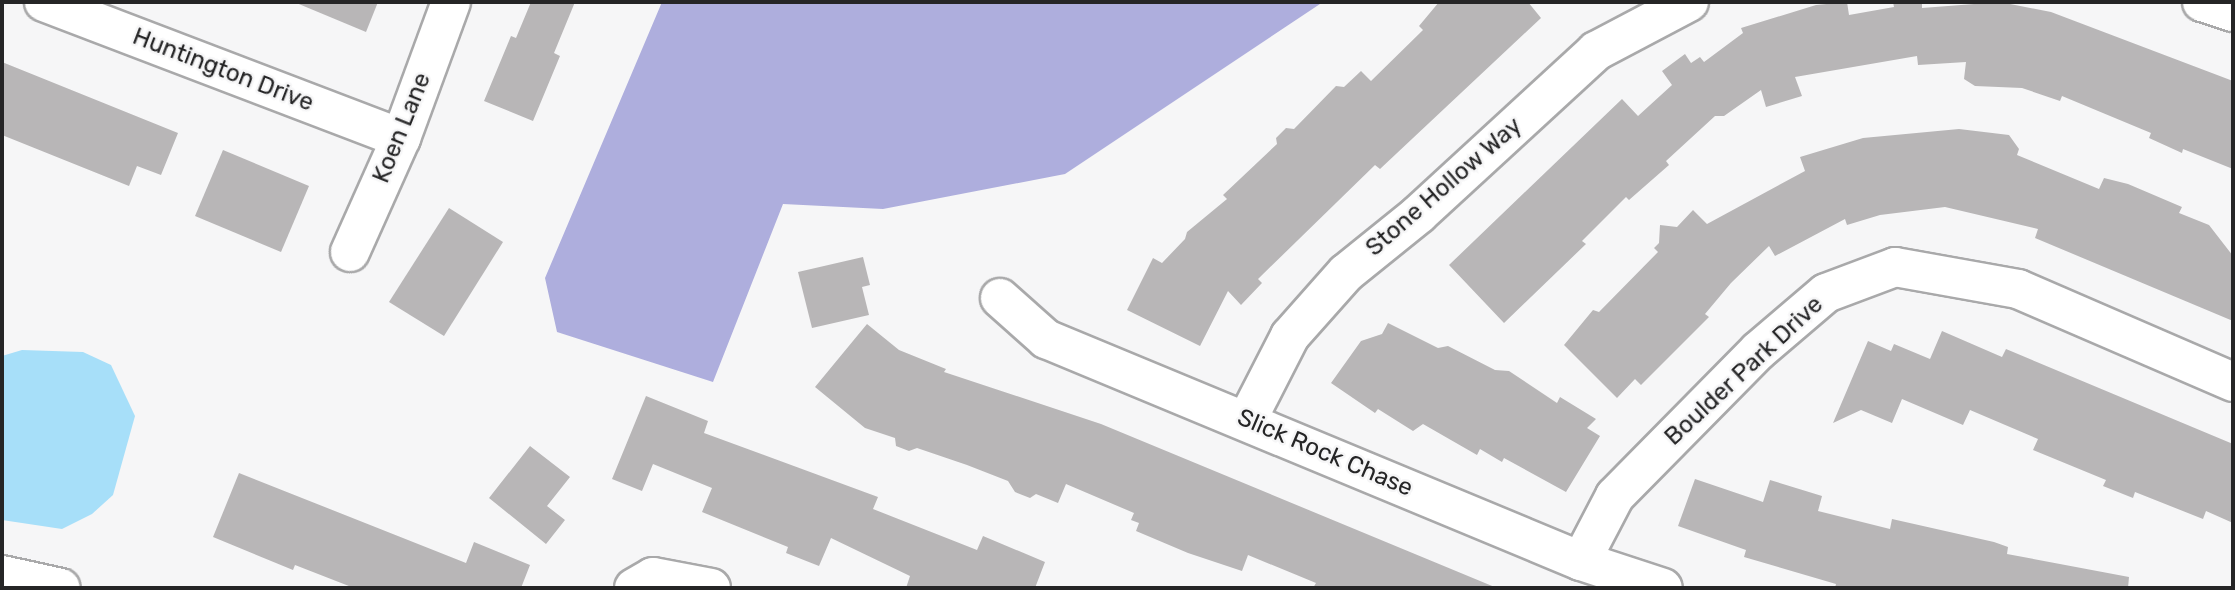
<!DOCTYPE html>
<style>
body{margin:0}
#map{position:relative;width:2235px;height:590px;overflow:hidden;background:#f6f6f7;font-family:Rubik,sans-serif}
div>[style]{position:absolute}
.forest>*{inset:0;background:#aeaedd}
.water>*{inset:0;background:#a7dff9}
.building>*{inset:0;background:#b8b6b7}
.roads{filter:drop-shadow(2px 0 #a9a9aa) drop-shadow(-2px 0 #a9a9aa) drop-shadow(0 2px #a9a9aa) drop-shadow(0 -2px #a9a9aa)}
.minor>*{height:38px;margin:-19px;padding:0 19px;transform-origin:19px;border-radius:19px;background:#fff}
span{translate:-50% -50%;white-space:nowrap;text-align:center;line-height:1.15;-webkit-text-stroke:5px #f6f6f7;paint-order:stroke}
.street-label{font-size:24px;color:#252526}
.frame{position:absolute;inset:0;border:4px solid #252526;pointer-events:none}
</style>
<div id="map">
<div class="forest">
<div style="clip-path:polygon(662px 2px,1323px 2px,1065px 174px,883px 209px,783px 204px,713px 382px,557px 332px,545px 278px)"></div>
</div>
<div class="water">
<div style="clip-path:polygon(22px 350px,83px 352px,111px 365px,135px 416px,113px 495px,92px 514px,62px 529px,2px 520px,2px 356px)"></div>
</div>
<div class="building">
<div style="clip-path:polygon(294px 2px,378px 2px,366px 32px)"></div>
<div style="clip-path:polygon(531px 2px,575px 2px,554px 53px,560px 56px,533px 121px,484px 101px,511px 36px,516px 38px)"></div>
<div style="clip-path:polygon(1439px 2px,1528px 2px,1541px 18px,1380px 169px,1375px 165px,1258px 279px,1262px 283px,1241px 305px,1228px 291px,1200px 346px,1127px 310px,1153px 258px,1162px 263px,1185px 239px,1187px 232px,1227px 199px,1223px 195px,1277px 144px,1276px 138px,1286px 128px,1294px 129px,1336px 86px,1344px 87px,1361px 71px,1371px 81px,1423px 30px,1419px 26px)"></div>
<div style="clip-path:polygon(1847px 2px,1849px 15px,1894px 7px,1893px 2px,1922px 2px,1922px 8px,2000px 2px,2051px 12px,2233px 81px,2233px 169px,2183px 149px,2182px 153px,2149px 138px,2151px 133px,2062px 96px,2060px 101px,2022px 88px,1975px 86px,1964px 79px,1966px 62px,1918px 65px,1917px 56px,1795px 77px,1802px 96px,1766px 107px,1761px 90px,1724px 116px,1715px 116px,1666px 161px,1669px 165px,1629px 200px,1626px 197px,1582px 241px,1586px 244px,1504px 323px,1449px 265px,1622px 99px,1638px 116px,1672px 85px,1662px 71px,1685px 54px,1691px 63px,1700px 57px,1704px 62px,1743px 33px,1741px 28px,1816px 5px)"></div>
<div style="clip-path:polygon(2px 62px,178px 133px,161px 175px,137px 166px,129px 186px,2px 135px)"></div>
<div style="clip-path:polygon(1959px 129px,2009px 135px,2019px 149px,2017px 155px,2099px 189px,2104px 178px,2128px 184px,2182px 207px,2179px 213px,2209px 225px,2233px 256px,2233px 321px,2035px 238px,2038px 229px,1945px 207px,1880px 215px,1847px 225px,1845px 219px,1775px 256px,1769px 246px,1731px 283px,1705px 314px,1709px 317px,1641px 385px,1635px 379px,1617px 398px,1564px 345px,1593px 310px,1599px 312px,1658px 252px,1654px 248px,1659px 243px,1660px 225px,1677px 227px,1693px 210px,1707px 224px,1805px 171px,1800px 157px,1863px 138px)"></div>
<div style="clip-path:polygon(223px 150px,309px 186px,281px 252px,195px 216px)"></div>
<div style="clip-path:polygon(449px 208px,503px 242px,444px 336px,389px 302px)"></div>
<div style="clip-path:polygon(863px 257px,870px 285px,862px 287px,869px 315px,812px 328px,798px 272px)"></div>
<div style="clip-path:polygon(1388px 323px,1438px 348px,1448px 346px,1495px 370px,1509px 371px,1557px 403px,1560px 397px,1596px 419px,1587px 428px,1600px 436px,1566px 492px,1504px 458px,1502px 462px,1480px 449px,1477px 455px,1423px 424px,1413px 431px,1378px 409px,1375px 413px,1331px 383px,1361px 341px,1382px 334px)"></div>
<div style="clip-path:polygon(867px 324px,899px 350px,946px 369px,944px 372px,1101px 424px,1497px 588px,1313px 588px,1316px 583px,1248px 555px,1242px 571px,1188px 553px,1136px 531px,1139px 523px,1131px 520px,1134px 513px,1066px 484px,1058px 503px,1036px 494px,1030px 498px,1015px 492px,1008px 481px,967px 465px,917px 448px,909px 451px,896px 446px,895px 438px,865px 428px,815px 387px)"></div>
<div style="clip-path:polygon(1942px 331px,2002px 357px,2006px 349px,2233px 444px,2233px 523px,2206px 511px,2203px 519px,2135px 492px,2133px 498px,2103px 486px,2106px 480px,2033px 450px,2038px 439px,1970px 410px,1963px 425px,1902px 399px,1892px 423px,1861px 410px,1833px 423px,1868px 341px,1891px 351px,1894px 344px,1930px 359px)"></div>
<div style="clip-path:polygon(646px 396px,708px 421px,704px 433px,878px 497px,873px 509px,977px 550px,983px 536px,1045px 562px,1035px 588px,906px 588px,910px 576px,831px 538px,819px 566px,786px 553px,788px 547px,702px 512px,712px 488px,653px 464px,642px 491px,612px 479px)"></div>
<div style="clip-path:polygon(530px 446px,570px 477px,547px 506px,565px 520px,546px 544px,489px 498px)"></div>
<div style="clip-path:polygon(239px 473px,466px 563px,474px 542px,530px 565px,521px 588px,354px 588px,295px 565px,293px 570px,213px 537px)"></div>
<div style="clip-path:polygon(1695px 479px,1763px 502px,1770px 480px,1822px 496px,1818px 511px,1890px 529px,1892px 519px,1994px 542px,2008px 547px,2007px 554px,2129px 577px,2128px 588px,1835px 588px,1836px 584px,1744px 557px,1746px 550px,1678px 526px)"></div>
</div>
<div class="roads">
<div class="minor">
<div style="left:44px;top:2px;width:382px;rotate:20.9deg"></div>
<div style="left:2202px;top:2px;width:33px;rotate:18deg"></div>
<div style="left:350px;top:252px;width:125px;rotate:-65.9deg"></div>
<div style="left:401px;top:138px;width:145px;rotate:-69.8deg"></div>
<div style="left:1000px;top:298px;width:62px;rotate:41.7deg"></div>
<div style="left:1046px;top:339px;width:579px;rotate:22.54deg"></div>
<div style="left:1581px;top:561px;width:86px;rotate:18.2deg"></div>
<div style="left:1247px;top:420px;width:94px;rotate:-62.9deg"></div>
<div style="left:1290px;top:336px;width:84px;rotate:-48.4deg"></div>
<div style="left:1346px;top:273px;width:94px;rotate:-38.9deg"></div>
<div style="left:1419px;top:214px;width:241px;rotate:-42.6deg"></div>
<div style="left:1596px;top:51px;width:105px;rotate:-27.8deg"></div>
<div style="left:1581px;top:561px;width:73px;rotate:-62.4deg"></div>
<div style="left:1615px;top:496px;width:204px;rotate:-45.4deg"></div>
<div style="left:1758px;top:351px;width:89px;rotate:-40.5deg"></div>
<div style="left:1826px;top:293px;width:74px;rotate:-20.6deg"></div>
<div style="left:1895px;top:267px;width:125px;rotate:10.1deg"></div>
<div style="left:2018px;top:289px;width:234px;rotate:23.4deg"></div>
<div style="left:2px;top:575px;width:60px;rotate:12.4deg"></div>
<div style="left:634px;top:588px;width:22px;rotate:-30deg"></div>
<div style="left:653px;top:577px;width:59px;rotate:10.7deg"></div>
</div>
</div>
<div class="street-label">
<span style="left:223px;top:70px;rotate:21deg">Huntington Drive</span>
<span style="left:402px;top:128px;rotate:-68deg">Koen Lane</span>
<span style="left:1444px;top:187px;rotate:-41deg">Stone Hollow Way</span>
<span style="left:1744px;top:371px;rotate:-43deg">Boulder Park Drive</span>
<span style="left:1325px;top:453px;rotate:23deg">Slick Rock Chase</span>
</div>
<div class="frame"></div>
</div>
